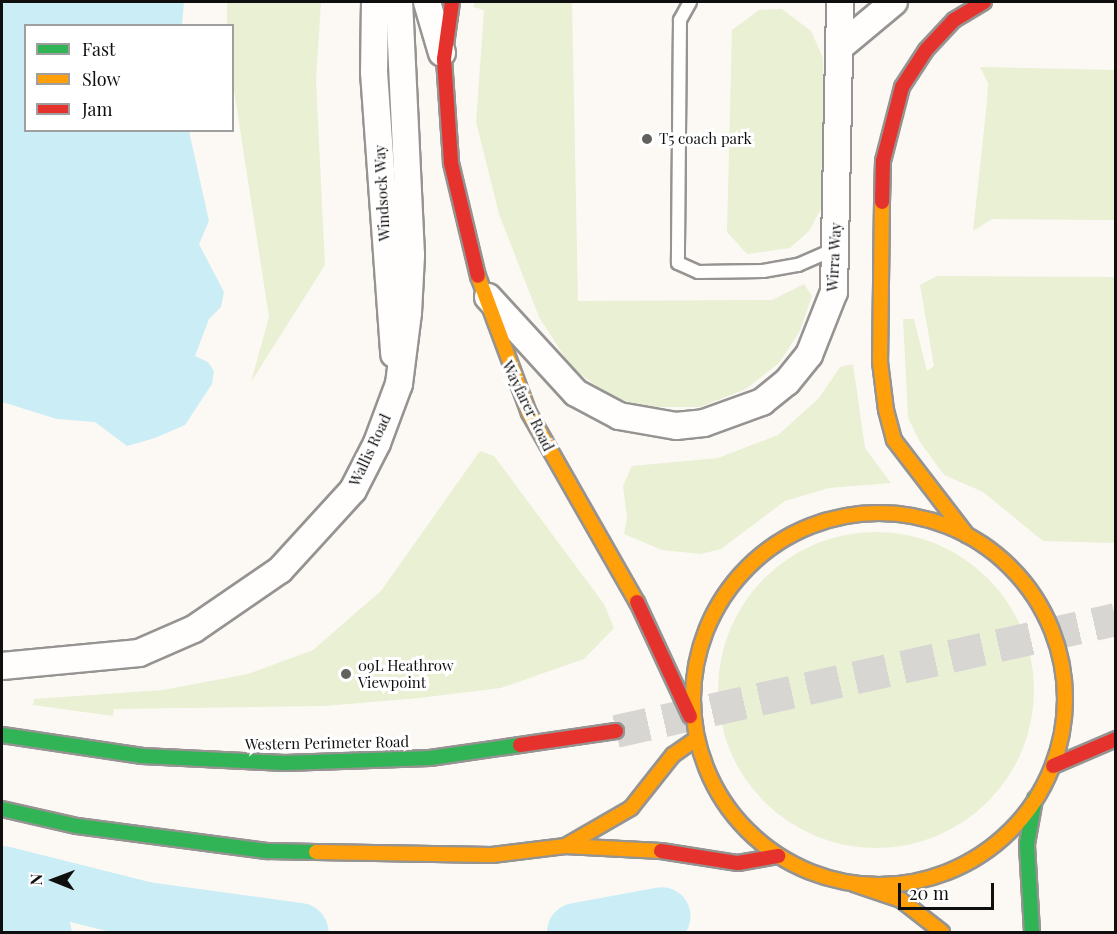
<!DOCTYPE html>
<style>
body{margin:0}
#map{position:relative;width:1117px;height:934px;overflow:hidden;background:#fcf9f4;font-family:"Playfair Display",serif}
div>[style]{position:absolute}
.green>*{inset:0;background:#e9f0d4}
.round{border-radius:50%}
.water>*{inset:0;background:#cbedf5}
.river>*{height:58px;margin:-29px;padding:0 29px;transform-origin:29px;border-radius:29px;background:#cbedf5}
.secondary-tunnel>*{height:33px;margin-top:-16.5px;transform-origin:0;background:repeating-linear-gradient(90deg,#d8d6d2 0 33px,transparent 0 49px)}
.roads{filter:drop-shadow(2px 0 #969492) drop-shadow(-2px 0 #969492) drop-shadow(0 2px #969492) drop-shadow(0 -2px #969492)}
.lane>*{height:12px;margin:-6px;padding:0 6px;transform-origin:6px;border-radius:6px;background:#fffefd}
.street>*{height:26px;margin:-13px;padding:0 13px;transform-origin:13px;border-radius:13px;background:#fffefd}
.fast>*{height:14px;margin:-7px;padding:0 7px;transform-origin:7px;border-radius:7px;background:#30b455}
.slow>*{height:14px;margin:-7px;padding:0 7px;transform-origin:7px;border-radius:7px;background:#ff9f0a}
.slow>.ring{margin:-7px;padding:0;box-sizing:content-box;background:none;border:14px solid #ff9f0a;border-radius:50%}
.jam>*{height:14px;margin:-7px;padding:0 7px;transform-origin:7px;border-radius:7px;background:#e5322d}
.dots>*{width:16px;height:16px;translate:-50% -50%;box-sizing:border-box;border:3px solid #fff;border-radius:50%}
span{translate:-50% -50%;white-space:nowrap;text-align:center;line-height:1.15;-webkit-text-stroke:6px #fff;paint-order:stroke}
.poi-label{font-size:15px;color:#0f0f0f}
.left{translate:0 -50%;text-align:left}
.street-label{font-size:15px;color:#0f0f0f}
.frame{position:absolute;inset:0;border:3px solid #0f0f0f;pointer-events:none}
.legend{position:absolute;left:24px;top:24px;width:210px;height:108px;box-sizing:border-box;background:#fff;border:2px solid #9f9f9f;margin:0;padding:8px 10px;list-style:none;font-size:18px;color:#0f0f0f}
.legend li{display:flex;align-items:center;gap:12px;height:30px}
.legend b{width:30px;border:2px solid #9f9f9f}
.north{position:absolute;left:24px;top:850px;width:60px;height:60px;-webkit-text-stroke:4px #fff;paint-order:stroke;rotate:271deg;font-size:16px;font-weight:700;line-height:24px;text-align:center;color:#0f0f0f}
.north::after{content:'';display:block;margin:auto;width:21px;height:27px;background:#0f0f0f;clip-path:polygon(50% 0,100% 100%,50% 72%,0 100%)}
.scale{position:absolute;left:898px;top:883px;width:96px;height:27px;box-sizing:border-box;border:3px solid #0f0f0f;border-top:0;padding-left:8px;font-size:18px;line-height:21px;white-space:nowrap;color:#0f0f0f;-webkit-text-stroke:4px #fff;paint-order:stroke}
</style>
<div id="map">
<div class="green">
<div style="clip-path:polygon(227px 2px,321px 2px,316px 81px,325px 265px,251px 382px,269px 317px,233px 84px,232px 26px,227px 25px)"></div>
<div style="clip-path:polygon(475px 2px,572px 2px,578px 301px,772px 300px,804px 284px,812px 296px,800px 331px,779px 363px,746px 389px,700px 407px,647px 407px,610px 396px,571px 367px,539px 317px,499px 214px,476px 122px,484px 10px,473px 7px)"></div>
<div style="clip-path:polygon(782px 9px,811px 31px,823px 58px,825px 183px,821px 209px,809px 231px,790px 248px,747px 254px,727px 232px,732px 30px,759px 10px)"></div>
<div style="clip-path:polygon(980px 67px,1115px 70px,1115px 220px,992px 219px,973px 231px,987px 102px,988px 83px)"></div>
<div style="clip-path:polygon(937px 276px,1115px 277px,1115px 543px,1043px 541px,983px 492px,944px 475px,920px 442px,908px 418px,903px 319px,914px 319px,927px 371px,934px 366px,920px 285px)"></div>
<div style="clip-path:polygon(853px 364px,865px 448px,891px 483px,829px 488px,785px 501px,721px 549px,701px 554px,662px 550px,624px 534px,627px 518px,623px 486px,632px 466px,718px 458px,778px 435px,819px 398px,840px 367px)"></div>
<div style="clip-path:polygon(480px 451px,494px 456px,604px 604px,614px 628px,584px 659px,501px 688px,419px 698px,325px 706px,114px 709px,113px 716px,33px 705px,34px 699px,163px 690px,248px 674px,313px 650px,381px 591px)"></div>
<div class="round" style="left:718px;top:532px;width:316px;height:316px"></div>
</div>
<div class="water">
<div style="clip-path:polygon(2px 2px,184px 2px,182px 25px,26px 26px,26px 130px,189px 131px,209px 221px,199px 244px,224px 292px,221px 307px,209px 319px,195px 356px,208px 362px,214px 371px,212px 384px,185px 425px,155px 438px,127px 446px,95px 422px,57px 419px,2px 402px)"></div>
</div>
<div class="river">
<div style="left:2px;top:875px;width:148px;rotate:14deg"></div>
<div style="left:146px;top:911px;width:155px;rotate:7.8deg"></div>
<div style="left:2px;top:921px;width:42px;rotate:15deg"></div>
<div style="left:576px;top:932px;width:87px;rotate:-10.5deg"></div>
</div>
<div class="secondary-tunnel">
<div style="left:616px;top:731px;width:512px;rotate:-12.63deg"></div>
</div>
<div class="roads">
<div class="lane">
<div style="left:690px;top:2px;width:21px;rotate:119deg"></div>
<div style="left:680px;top:20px;width:243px;rotate:90.5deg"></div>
<div style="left:678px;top:263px;width:22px;rotate:24deg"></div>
<div style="left:698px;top:272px;width:65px;rotate:-0.9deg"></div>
<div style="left:763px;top:271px;width:36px;rotate:-10deg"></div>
<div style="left:798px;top:265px;width:40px;rotate:-23.4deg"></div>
</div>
<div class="street">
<div style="left:375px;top:2px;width:70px;rotate:90.8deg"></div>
<div style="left:374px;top:72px;width:283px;rotate:85.9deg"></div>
<div style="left:427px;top:2px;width:53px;rotate:73.6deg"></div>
<div style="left:840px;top:47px;width:70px;rotate:-39.8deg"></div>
<div style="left:488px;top:297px;width:130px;rotate:47.5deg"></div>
<div style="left:576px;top:393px;width:49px;rotate:28.1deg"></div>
<div style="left:619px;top:416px;width:58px;rotate:10deg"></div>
<div style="left:676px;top:426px;width:28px;rotate:-6deg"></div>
<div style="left:704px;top:423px;width:62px;rotate:-19.9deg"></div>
<div style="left:762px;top:402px;width:32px;rotate:-39deg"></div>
<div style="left:787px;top:382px;width:35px;rotate:-51deg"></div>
<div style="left:809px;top:355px;width:68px;rotate:-68.4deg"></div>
<div style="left:834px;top:292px;width:290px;rotate:-88.8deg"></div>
<div style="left:2px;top:666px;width:138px;rotate:-5.4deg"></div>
<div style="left:139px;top:653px;width:60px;rotate:-23.6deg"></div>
<div style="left:194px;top:629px;width:104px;rotate:-34.5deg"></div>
<div style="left:280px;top:570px;width:108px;rotate:-47.6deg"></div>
<div style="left:353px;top:490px;width:53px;rotate:-62.9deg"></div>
<div style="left:377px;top:443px;width:63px;rotate:-69.6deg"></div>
<div style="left:399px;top:384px;width:72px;rotate:-82.8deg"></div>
<div style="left:408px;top:313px;width:58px;rotate:-87deg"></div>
<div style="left:411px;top:255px;width:253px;rotate:-92.7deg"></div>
</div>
<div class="fast">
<div style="left:2px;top:735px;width:142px;rotate:8.5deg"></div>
<div style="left:142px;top:756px;width:143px;rotate:2.8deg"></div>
<div style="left:285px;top:763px;width:145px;rotate:-2deg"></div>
<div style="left:430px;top:758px;width:91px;rotate:-8.2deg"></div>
<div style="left:2px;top:809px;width:77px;rotate:12.8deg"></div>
<div style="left:77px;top:826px;width:193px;rotate:7.5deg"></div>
<div style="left:268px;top:851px;width:48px;rotate:1.2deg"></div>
<div style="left:1032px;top:932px;width:88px;rotate:-93.3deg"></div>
<div style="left:1027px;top:844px;width:46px;rotate:-79.9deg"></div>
</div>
<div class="slow">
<div style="left:882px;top:202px;width:160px;rotate:90.7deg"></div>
<div style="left:880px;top:362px;width:48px;rotate:82.9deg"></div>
<div style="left:886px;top:410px;width:31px;rotate:75deg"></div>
<div style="left:894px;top:440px;width:120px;rotate:52.5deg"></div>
<div style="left:478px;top:276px;width:146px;rotate:69.6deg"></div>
<div style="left:529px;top:413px;width:218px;rotate:60.3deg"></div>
<div class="ring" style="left:693px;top:513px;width:358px;height:358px"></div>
<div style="left:567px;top:845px;width:74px;rotate:-30deg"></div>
<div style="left:631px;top:808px;width:68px;rotate:-51.6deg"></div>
<div style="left:673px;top:755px;width:29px;rotate:-35deg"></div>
<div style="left:316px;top:852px;width:176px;rotate:1deg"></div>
<div style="left:492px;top:855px;width:74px;rotate:-7deg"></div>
<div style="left:565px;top:846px;width:96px;rotate:3deg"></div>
<div style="left:854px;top:884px;width:50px;rotate:18.8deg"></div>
<div style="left:901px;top:900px;width:52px;rotate:38deg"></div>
</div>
<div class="jam">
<div style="left:452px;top:2px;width:58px;rotate:98deg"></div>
<div style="left:444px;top:59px;width:104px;rotate:86.1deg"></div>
<div style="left:451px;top:163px;width:116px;rotate:76.6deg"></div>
<div style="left:882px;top:202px;width:41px;rotate:-88.6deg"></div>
<div style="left:883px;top:161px;width:76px;rotate:-75.6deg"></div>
<div style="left:902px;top:87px;width:44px;rotate:-57deg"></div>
<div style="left:926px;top:50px;width:41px;rotate:-47deg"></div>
<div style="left:954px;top:20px;width:35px;rotate:-31deg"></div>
<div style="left:637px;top:602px;width:126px;rotate:65.1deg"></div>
<div style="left:520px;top:745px;width:97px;rotate:-8.3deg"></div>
<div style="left:1053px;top:766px;width:69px;rotate:-23.2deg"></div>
<div style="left:661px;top:851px;width:78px;rotate:8.9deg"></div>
<div style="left:738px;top:863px;width:41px;rotate:-9.9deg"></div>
</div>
</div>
<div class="dots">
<div style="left:647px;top:139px;background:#62615f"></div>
<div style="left:346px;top:674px;background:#62615f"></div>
</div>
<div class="poi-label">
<span class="left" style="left:659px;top:139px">T5 coach park</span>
<span class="left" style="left:358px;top:674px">09L Heathrow<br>Viewpoint</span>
</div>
<div class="street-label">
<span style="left:382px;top:193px;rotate:-93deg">Windsock Way</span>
<span style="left:834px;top:257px;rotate:-87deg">Wirra Way</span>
<span style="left:528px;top:406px;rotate:64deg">Wayfarer Road</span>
<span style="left:370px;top:450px;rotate:-65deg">Wallis Road</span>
<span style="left:327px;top:743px;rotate:-1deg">Western Perimeter Road</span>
</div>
<div class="frame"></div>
<ul class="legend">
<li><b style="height:8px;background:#30b455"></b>Fast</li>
<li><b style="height:8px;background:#ff9f0a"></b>Slow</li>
<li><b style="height:8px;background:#e5322d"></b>Jam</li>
</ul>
<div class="north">N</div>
<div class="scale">20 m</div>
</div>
